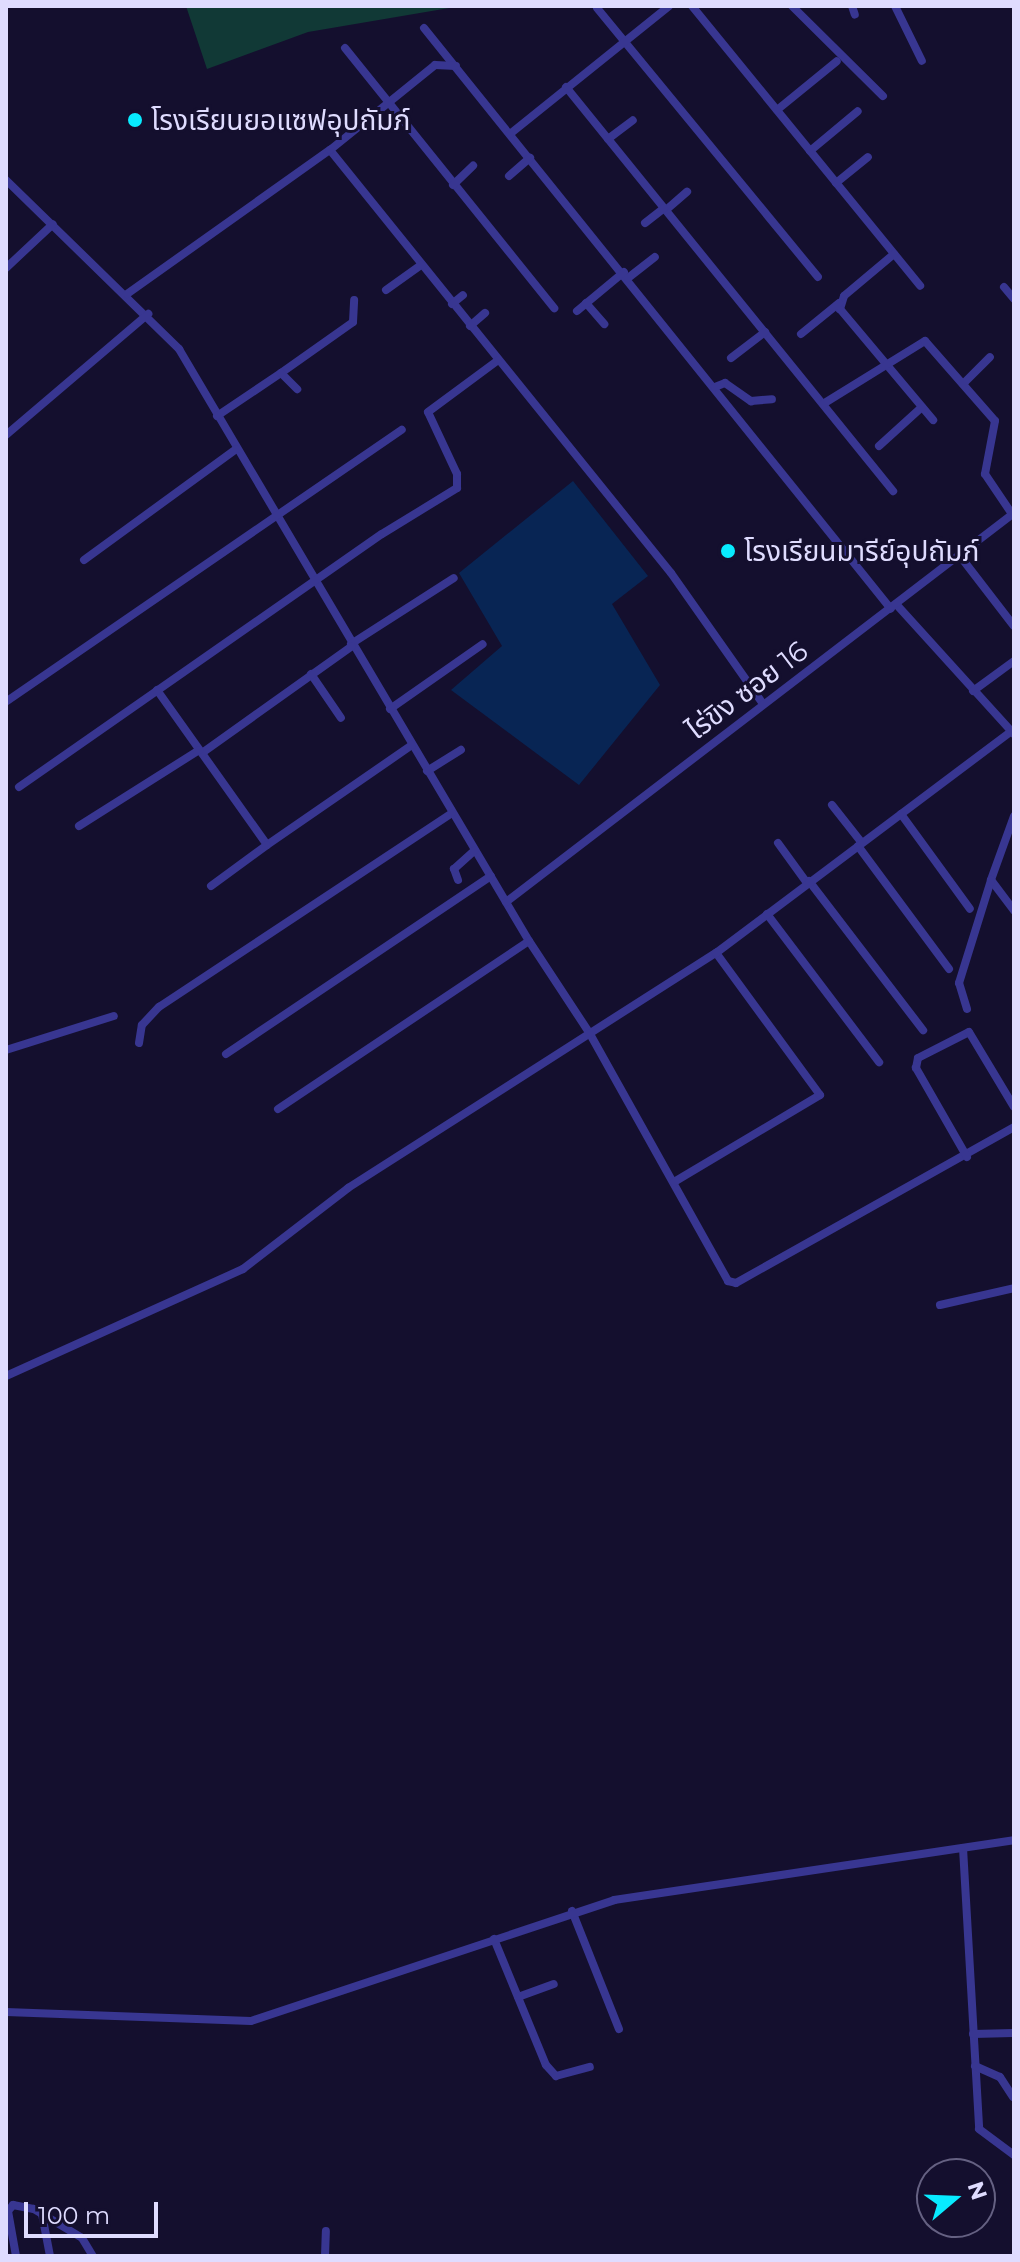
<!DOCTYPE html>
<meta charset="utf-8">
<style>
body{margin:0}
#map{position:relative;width:1020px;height:2262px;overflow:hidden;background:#140f2e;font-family:Montserrat,"Noto Sans Thai",sans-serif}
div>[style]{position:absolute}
.green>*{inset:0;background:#113936}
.water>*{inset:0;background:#082554}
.minor>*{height:8px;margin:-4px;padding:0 4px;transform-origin:4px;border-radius:4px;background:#383691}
.dots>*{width:22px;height:22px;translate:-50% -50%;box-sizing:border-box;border:4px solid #140f2e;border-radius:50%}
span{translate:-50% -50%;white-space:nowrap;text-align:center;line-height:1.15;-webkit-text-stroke:6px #140f2e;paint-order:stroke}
.poi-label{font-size:28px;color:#dfdcff}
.left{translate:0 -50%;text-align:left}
.street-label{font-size:28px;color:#dfdcff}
.frame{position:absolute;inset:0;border:8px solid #dfdcff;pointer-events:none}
.north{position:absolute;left:916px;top:2158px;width:80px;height:80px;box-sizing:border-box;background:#140f2e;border:2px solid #656182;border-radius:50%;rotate:71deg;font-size:22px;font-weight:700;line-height:32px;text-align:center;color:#dfdcff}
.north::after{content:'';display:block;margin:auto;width:28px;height:36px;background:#08ebff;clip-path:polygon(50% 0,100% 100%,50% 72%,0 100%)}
.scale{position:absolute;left:24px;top:2202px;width:134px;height:36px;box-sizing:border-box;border:4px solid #dfdcff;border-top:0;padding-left:10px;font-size:24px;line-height:28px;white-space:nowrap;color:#dfdcff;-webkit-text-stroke:6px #140f2e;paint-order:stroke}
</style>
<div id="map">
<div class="green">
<div style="clip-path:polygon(186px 6px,461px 6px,308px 32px,207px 69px)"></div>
</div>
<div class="water">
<div style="clip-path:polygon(573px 481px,648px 576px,612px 604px,660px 685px,579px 785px,451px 690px,502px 646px,459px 573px)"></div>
</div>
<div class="minor">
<div style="left:692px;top:6px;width:361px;rotate:50.8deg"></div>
<div style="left:792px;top:6px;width:128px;rotate:44.7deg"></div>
<div style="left:852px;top:6px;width:9px;rotate:72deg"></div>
<div style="left:895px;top:6px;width:61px;rotate:63.9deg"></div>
<div style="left:597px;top:8px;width:348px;rotate:50.6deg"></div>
<div style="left:424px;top:28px;width:745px;rotate:51.21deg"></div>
<div style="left:345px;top:48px;width:334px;rotate:51.2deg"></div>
<div style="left:566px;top:87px;width:520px;rotate:51.01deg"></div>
<div style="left:777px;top:110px;width:77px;rotate:-39.2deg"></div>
<div style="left:510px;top:134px;width:204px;rotate:-38.8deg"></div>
<div style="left:608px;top:139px;width:31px;rotate:-37deg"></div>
<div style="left:330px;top:150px;width:543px;rotate:51.13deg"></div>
<div style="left:671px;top:573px;width:160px;rotate:54.9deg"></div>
<div style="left:810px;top:151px;width:62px;rotate:-39.8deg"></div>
<div style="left:509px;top:176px;width:28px;rotate:-41deg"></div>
<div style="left:6px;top:180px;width:242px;rotate:44.3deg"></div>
<div style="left:179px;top:349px;width:688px;rotate:59.41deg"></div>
<div style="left:529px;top:941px;width:111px;rotate:56.7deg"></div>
<div style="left:590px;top:1034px;width:283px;rotate:60.8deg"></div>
<div style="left:728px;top:1281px;width:8px;rotate:14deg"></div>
<div style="left:736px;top:1283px;width:319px;rotate:-29.3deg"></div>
<div style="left:836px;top:183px;width:41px;rotate:-39.1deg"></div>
<div style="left:453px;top:185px;width:28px;rotate:-44deg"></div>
<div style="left:666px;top:210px;width:28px;rotate:-41deg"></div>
<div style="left:645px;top:223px;width:24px;rotate:-38deg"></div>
<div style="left:894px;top:254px;width:65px;rotate:140deg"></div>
<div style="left:844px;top:296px;width:14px;rotate:107deg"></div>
<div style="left:840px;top:309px;width:145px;rotate:50deg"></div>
<div style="left:6px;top:268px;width:64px;rotate:-43.1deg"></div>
<div style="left:628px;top:278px;width:34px;rotate:-38deg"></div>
<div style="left:1004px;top:287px;width:16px;rotate:50deg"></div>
<div style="left:386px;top:290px;width:43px;rotate:-35.5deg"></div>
<div style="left:127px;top:294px;width:249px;rotate:-35.4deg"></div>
<div style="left:330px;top:150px;width:135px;rotate:-39deg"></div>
<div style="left:435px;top:65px;width:21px;rotate:3deg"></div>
<div style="left:586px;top:303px;width:28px;rotate:49deg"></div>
<div style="left:452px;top:304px;width:14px;rotate:-39deg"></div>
<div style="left:577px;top:311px;width:61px;rotate:-39.7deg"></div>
<div style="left:470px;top:326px;width:20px;rotate:-41deg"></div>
<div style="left:801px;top:334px;width:49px;rotate:-39.2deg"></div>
<div style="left:731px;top:358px;width:43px;rotate:-37.4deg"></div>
<div style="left:281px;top:373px;width:88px;rotate:-35.3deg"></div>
<div style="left:353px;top:322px;width:22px;rotate:-87deg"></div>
<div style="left:963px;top:384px;width:38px;rotate:-45deg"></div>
<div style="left:715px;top:387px;width:11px;rotate:-22deg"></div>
<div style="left:725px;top:383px;width:32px;rotate:35deg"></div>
<div style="left:751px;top:401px;width:21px;rotate:-5deg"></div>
<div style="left:823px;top:404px;width:120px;rotate:-31.7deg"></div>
<div style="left:925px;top:341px;width:106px;rotate:48.8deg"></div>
<div style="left:995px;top:421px;width:54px;rotate:100.7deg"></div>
<div style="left:985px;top:474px;width:48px;rotate:56deg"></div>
<div style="left:217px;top:416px;width:77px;rotate:-33.9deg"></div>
<div style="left:281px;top:373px;width:23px;rotate:45deg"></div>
<div style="left:6px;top:435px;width:187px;rotate:-40.4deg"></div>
<div style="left:879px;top:446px;width:58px;rotate:-42.2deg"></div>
<div style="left:960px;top:556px;width:88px;rotate:52.4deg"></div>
<div style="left:84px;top:560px;width:188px;rotate:-36.1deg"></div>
<div style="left:896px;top:604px;width:176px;rotate:47.8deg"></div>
<div style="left:351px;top:644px;width:122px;rotate:-32.7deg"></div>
<div style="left:311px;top:674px;width:53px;rotate:55.7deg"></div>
<div style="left:157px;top:690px;width:190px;rotate:54.6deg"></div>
<div style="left:267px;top:845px;width:176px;rotate:-34.6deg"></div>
<div style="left:973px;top:691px;width:51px;rotate:-36.2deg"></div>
<div style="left:7px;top:701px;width:479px;rotate:-34.5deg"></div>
<div style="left:390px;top:709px;width:113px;rotate:-35deg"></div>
<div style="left:202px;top:753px;width:184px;rotate:-35.5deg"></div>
<div style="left:427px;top:771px;width:40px;rotate:-32deg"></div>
<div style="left:19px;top:787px;width:442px;rotate:-34.9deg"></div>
<div style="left:382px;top:534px;width:88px;rotate:-31.5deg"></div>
<div style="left:457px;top:488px;width:14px;rotate:-90deg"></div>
<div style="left:457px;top:474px;width:68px;rotate:-115.1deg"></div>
<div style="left:428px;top:412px;width:86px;rotate:-36.5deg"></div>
<div style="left:832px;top:805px;width:48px;rotate:51.7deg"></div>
<div style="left:901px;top:814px;width:117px;rotate:54deg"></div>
<div style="left:1014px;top:816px;width:68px;rotate:109.8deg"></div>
<div style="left:991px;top:880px;width:39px;rotate:53deg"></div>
<div style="left:79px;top:826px;width:142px;rotate:-32.3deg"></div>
<div style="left:778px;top:843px;width:49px;rotate:54.1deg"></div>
<div style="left:858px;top:846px;width:153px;rotate:53.5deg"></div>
<div style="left:458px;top:880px;width:12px;rotate:-110deg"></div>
<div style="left:454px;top:869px;width:28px;rotate:-42deg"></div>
<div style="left:809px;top:881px;width:188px;rotate:52.6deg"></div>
<div style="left:211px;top:886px;width:69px;rotate:-36.2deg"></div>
<div style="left:506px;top:902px;width:640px;rotate:-37.44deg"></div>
<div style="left:767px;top:914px;width:186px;rotate:52.9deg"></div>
<div style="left:967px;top:1009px;width:27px;rotate:-107deg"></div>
<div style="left:959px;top:983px;width:108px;rotate:-72.7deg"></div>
<div style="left:139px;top:1043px;width:18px;rotate:-81deg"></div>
<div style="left:142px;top:1025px;width:25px;rotate:-47deg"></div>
<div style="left:159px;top:1007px;width:351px;rotate:-33.5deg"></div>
<div style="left:6px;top:1050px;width:113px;rotate:-17.5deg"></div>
<div style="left:226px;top:1054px;width:319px;rotate:-33.9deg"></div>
<div style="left:278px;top:1109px;width:302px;rotate:-33.8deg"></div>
<div style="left:967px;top:1157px;width:103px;rotate:-119.8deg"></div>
<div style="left:916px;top:1068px;width:10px;rotate:-79deg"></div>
<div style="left:918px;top:1058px;width:57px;rotate:-27deg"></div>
<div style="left:969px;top:1032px;width:87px;rotate:59deg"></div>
<div style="left:674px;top:1182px;width:170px;rotate:-30.8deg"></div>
<div style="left:820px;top:1095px;width:176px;rotate:-126.2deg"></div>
<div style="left:940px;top:1305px;width:76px;rotate:-12.9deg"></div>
<div style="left:6px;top:1376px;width:260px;rotate:-24.3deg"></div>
<div style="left:243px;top:1269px;width:133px;rotate:-37.6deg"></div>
<div style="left:348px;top:1188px;width:437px;rotate:-32.6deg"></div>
<div style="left:716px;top:953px;width:370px;rotate:-36.9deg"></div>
<div style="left:963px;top:1848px;width:281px;rotate:86.7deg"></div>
<div style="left:979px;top:2129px;width:44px;rotate:36.6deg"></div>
<div style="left:572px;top:1911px;width:127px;rotate:68.3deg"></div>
<div style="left:494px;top:1939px;width:136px;rotate:67.6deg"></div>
<div style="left:546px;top:2065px;width:15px;rotate:48deg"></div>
<div style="left:556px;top:2076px;width:35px;rotate:-15deg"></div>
<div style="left:518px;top:1997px;width:38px;rotate:-20deg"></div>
<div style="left:6px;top:2012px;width:245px;rotate:2.1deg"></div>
<div style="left:251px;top:2021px;width:383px;rotate:-18.4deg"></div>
<div style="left:614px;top:1900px;width:404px;rotate:-8.5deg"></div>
<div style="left:973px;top:2034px;width:40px;rotate:-1.4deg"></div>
<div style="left:975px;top:2066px;width:27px;rotate:24deg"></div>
<div style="left:1000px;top:2077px;width:24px;rotate:57deg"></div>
<div style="left:42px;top:2214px;width:43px;rotate:79.2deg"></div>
<div style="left:16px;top:2256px;width:46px;rotate:-100.1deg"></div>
<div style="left:8px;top:2211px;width:8px;rotate:-50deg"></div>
<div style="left:13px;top:2205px;width:21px;rotate:11deg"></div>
<div style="left:34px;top:2209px;width:56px;rotate:31.1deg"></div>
<div style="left:82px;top:2238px;width:21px;rotate:59deg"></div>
<div style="left:325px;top:2256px;width:25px;rotate:-88deg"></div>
</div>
<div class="dots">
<div style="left:135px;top:120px;background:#08ebff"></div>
<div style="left:728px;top:551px;background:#08ebff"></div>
</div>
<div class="poi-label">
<span class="left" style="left:151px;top:120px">โรงเรียนยอแซฟอุปถัมภ์</span>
<span class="left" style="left:744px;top:551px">โรงเรียนมารีย์อุปถัมภ์</span>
</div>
<div class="street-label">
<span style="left:747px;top:690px;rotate:-37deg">ไร่ขิง ซอย 16</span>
</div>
<div class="frame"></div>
<div class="north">N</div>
<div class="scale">100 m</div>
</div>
